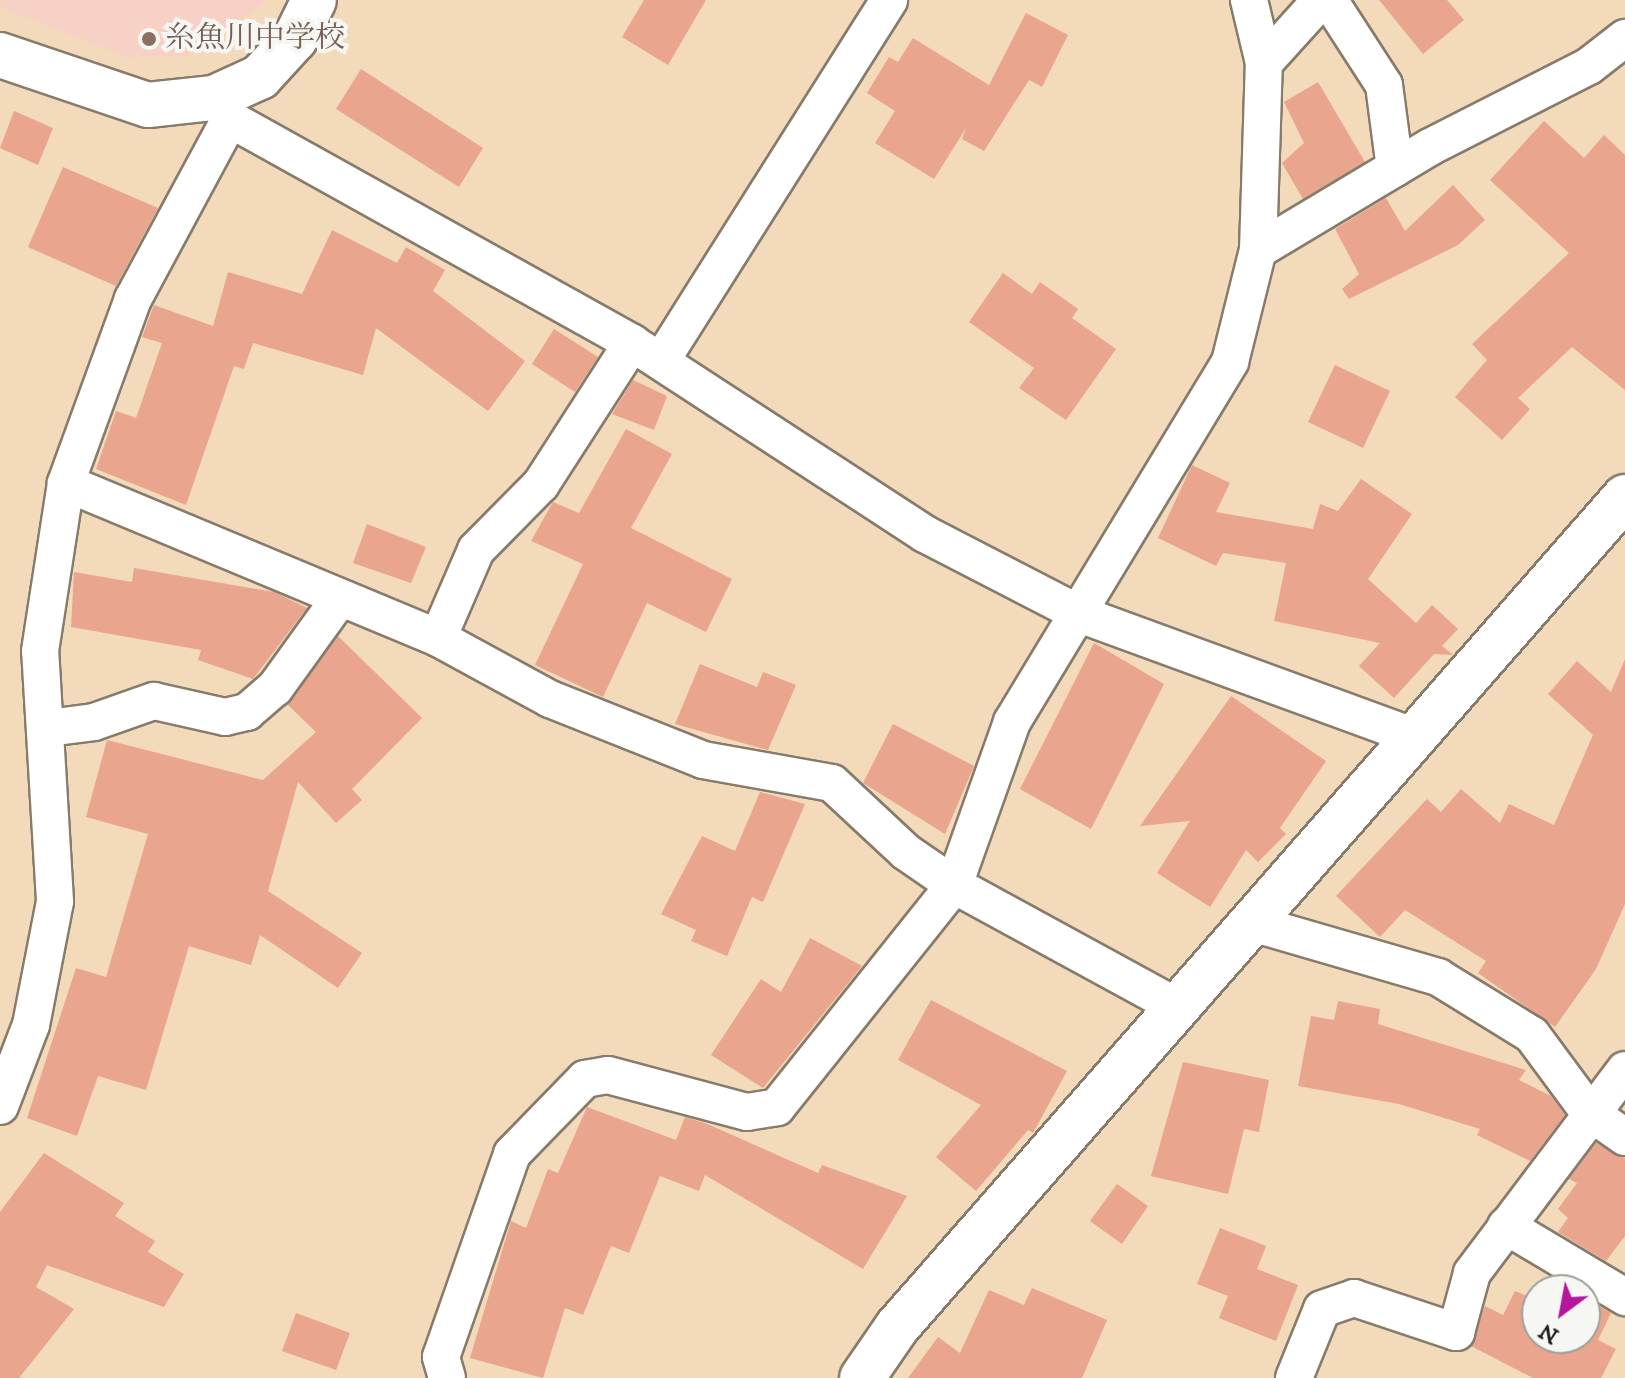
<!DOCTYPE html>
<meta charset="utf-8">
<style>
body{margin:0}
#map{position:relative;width:1625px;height:1378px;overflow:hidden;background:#f2daba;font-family:"IM FELL DW Pica","Noto Serif JP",serif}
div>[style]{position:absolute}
.built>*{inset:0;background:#f7d1c6}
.building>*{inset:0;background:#e9a58e}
.roads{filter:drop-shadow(2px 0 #877b6b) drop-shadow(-2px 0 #877b6b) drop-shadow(0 2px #877b6b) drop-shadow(0 -2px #877b6b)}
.minor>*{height:36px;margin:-18px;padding:0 18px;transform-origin:18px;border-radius:18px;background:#fff}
.tertiary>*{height:44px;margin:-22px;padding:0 22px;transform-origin:22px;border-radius:22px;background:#fff}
.dots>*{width:22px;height:22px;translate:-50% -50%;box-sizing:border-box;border:4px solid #f6f6f2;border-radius:50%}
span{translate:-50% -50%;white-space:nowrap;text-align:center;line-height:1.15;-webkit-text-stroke:8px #f6f6f2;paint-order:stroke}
.education-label{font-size:30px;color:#785e54}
.left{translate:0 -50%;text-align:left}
.north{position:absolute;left:1521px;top:1274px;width:80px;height:80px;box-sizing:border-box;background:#f6f6f2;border:2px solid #9f9f9c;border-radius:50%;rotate:212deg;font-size:22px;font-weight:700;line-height:32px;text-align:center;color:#1c1c1c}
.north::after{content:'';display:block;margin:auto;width:28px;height:36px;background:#b5179e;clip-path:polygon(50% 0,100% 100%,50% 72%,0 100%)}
</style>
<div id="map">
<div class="built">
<div style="clip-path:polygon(0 0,268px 0,188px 56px,127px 57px,0 7px)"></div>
</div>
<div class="building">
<div style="clip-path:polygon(644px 0,706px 0,668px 65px,622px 37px)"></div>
<div style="clip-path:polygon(1379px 0,1447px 0,1464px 20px,1423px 54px)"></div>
<div style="clip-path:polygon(1026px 13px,1068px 35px,1042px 87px,1029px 80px,984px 151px,962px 139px,966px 128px,934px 179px,875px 143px,895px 111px,867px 93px,889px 57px,898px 62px,913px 38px,989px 85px)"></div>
<div style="clip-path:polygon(361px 69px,483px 148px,459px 187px,336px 109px)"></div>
<div style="clip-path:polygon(1318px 82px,1365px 162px,1303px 199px,1282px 163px,1304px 143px,1284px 102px)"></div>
<div style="clip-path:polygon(14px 111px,53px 128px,38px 165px,0 148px)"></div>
<div style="clip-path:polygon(1544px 121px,1584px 158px,1604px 135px,1625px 155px,1625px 390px,1572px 347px,1518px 398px,1530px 409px,1502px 440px,1455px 397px,1487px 360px,1472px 344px,1569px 253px,1490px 180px)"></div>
<div style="clip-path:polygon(63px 167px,158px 208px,116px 286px,28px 247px)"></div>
<div style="clip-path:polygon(1453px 185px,1485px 220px,1458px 245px,1349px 299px,1342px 289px,1359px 274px,1335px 229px,1386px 198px,1405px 231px)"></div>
<div style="clip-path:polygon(332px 230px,397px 263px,406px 247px,445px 270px,433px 291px,525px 361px,488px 411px,376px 328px,363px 375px,253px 343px,244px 369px,234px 366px,186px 505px,96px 469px,116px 411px,136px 418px,162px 343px,142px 337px,154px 305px,213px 326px,228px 272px,302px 294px)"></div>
<div style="clip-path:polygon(1003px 273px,1032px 294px,1040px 282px,1078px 309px,1072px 318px,1116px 349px,1066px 420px,1019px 388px,1034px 368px,969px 322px)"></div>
<div style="clip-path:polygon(554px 329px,598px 357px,575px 392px,532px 364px)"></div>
<div style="clip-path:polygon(1335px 365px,1390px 391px,1363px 448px,1308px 422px)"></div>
<div style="clip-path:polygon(633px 380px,667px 396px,654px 430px,612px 414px)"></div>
<div style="clip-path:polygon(626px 429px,672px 454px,631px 528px,732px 579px,706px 632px,647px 603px,603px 697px,535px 665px,583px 564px,531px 541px,553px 502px,579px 513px)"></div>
<div style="clip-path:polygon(1192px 465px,1230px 483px,1216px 512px,1313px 529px,1320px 504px,1338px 511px,1361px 479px,1412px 514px,1368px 579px,1416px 623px,1432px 605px,1458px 629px,1442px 646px,1453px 655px,1434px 654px,1394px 698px,1359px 666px,1380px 643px,1274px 621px,1286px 563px,1223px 553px,1216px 566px,1158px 538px)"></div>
<div style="clip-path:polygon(367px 524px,426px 547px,411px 583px,353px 563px)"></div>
<div style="clip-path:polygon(134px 568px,274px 592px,307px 608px,253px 679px,198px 660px,201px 650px,71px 627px,74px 572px,132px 582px)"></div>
<div style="clip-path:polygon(338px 636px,422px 718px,352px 789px,362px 800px,336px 823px,298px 782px,268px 891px,362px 953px,338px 988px,260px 935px,251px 965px,189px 946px,146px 1090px,98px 1076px,77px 1136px,27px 1118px,76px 968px,106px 977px,148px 834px,86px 817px,107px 740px,263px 780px,316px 732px,288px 705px)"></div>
<div style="clip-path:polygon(1094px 643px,1164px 684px,1091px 829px,1020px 789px)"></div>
<div style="clip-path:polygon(1625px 659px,1625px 904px,1596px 969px,1555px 1027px,1478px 973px,1486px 961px,1405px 910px,1380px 937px,1336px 896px,1427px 799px,1441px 812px,1461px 789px,1500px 823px,1509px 804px,1554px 825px,1593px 735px,1548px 694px,1577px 661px,1611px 692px)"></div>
<div style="clip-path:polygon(700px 664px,757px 687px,763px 672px,796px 685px,768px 750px,675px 724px)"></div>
<div style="clip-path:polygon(1231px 696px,1326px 761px,1280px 828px,1286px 834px,1258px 862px,1246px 850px,1210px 907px,1157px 873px,1190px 821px,1140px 826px)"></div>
<div style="clip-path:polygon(893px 724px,974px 766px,945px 834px,863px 783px)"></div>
<div style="clip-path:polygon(760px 792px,805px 804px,763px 902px,752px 897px,727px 956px,691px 941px,696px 930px,661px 914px,702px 836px,735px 851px)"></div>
<div style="clip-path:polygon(810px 938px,862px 966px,763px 1088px,711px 1055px,761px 979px,781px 992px)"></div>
<div style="clip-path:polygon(931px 1000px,1067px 1071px,1033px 1133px,1028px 1130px,976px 1191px,936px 1157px,981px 1105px,898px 1060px)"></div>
<div style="clip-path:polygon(1338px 1001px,1380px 1009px,1378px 1024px,1526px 1070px,1519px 1080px,1551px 1096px,1565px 1115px,1530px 1161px,1477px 1135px,1480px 1129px,1399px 1104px,1298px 1086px,1311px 1016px,1334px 1020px)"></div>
<div style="clip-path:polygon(1183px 1062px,1269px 1080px,1259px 1132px,1244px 1129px,1228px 1194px,1151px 1176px)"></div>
<div style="clip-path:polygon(587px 1107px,676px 1140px,685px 1117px,705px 1123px,818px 1173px,822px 1165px,907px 1196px,863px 1269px,705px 1175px,699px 1191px,660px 1176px,629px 1253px,611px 1246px,583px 1315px,565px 1308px,543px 1378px,470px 1358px,511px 1221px,526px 1228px,548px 1169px,558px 1173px)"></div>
<div style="clip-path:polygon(1596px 1143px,1625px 1158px,1625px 1236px,1606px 1261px,1558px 1232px,1568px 1218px,1558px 1209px,1577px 1183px,1569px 1179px)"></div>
<div style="clip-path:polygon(44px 1153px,124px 1203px,115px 1216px,155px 1241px,148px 1252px,184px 1274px,164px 1307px,47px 1265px,36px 1287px,74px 1309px,19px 1378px,0 1378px,0 1212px)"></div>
<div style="clip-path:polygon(1117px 1184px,1148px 1206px,1122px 1244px,1090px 1221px)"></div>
<div style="clip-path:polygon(1220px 1228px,1266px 1246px,1257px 1269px,1298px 1285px,1276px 1341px,1219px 1318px,1228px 1296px,1197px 1284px)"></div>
<div style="clip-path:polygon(1549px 1276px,1572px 1290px,1542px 1290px)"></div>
<div style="clip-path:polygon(1032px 1288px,1107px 1320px,1082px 1378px,908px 1378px,938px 1337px,960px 1353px,989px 1290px,1024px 1305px)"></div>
<div style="clip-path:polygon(1515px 1291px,1537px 1300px,1537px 1338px,1585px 1338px,1585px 1298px,1611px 1313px,1598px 1340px,1616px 1349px,1601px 1378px,1533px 1378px,1471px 1346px,1485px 1306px,1503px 1315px)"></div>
<div style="clip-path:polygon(296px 1313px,350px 1333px,336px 1370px,282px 1351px)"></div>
</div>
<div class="roads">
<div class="minor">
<div style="left:1329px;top:0;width:101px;rotate:57.1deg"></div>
<div style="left:1384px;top:85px;width:84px;rotate:82.5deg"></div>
<div style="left:1264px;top:63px;width:85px;rotate:-47.9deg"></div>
<div style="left:214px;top:98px;width:26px;rotate:53deg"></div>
<div style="left:230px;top:119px;width:460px;rotate:29.1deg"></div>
<div style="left:632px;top:343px;width:350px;rotate:33.1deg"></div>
<div style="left:925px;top:534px;width:177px;rotate:27.3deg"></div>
<div style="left:1082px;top:615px;width:355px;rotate:20.1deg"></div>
<div style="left:1258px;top:250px;width:200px;rotate:-30.9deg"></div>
<div style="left:1430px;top:147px;width:178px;rotate:-27deg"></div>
<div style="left:1589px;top:66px;width:46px;rotate:-37.9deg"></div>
<div style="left:661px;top:361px;width:427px;rotate:-57.7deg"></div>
<div style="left:66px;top:483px;width:403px;rotate:22.6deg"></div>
<div style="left:438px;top:638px;width:128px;rotate:28.6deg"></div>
<div style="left:550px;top:699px;width:165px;rotate:21.7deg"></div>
<div style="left:703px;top:760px;width:131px;rotate:10.1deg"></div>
<div style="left:832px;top:783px;width:101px;rotate:43deg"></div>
<div style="left:906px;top:852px;width:58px;rotate:34.5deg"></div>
<div style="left:954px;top:885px;width:255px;rotate:28.6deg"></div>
<div style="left:438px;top:638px;width:96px;rotate:-66.6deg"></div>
<div style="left:476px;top:550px;width:93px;rotate:-45.4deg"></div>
<div style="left:541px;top:484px;width:168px;rotate:-57.2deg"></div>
<div style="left:48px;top:728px;width:46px;rotate:-7.4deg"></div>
<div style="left:94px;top:722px;width:64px;rotate:-19.3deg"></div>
<div style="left:154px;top:701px;width:73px;rotate:12.7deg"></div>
<div style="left:225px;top:717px;width:23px;rotate:-13deg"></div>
<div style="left:247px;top:712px;width:37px;rotate:-41deg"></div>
<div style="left:275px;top:688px;width:106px;rotate:-54.2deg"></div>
<div style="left:1252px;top:923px;width:194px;rotate:16.2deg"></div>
<div style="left:1438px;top:977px;width:110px;rotate:31.7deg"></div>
<div style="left:1532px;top:1035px;width:96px;rotate:53.5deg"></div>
<div style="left:1589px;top:1112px;width:44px;rotate:34.8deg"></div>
<div style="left:0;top:1106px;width:87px;rotate:-69.1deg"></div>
<div style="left:31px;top:1025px;width:126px;rotate:-79deg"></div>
<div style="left:55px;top:901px;width:250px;rotate:-93.4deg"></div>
<div style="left:40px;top:651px;width:170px;rotate:-81.2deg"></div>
<div style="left:66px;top:483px;width:196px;rotate:-70deg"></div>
<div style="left:133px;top:299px;width:204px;rotate:-61.7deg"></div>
<div style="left:1506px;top:1226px;width:139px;rotate:30.8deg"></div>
<div style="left:447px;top:1378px;width:22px;rotate:-106deg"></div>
<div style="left:441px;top:1357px;width:215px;rotate:-70.7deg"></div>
<div style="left:512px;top:1154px;width:105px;rotate:-45.8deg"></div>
<div style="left:585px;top:1079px;width:23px;rotate:-10deg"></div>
<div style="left:608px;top:1075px;width:144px;rotate:14.9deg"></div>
<div style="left:747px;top:1112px;width:30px;rotate:-9deg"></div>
<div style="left:777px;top:1107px;width:284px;rotate:-51.4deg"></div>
<div style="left:954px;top:885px;width:173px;rotate:-70.4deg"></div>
<div style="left:1012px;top:722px;width:421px;rotate:-58.8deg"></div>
<div style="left:1230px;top:362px;width:115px;rotate:-76deg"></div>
<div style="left:1258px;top:250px;width:187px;rotate:-88.2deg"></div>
<div style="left:1264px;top:63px;width:65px;rotate:-103.4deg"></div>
<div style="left:1294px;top:1378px;width:74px;rotate:-67.9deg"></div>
<div style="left:1322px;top:1309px;width:34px;rotate:-19deg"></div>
<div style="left:1354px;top:1298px;width:108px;rotate:18.4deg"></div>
<div style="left:1456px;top:1332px;width:61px;rotate:-74.8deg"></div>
<div style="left:1472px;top:1273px;width:254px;rotate:-53deg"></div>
</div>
<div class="tertiary">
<div style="left:0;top:55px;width:156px;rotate:18.7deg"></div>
<div style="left:148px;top:105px;width:66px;rotate:-6.1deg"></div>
<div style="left:214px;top:98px;width:51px;rotate:-24.5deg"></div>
<div style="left:260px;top:77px;width:52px;rotate:-47.4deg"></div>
<div style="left:295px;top:39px;width:43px;rotate:-64deg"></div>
<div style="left:862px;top:1378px;width:62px;rotate:-55.5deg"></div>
<div style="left:897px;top:1327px;width:1104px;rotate:-48.75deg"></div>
</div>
</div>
<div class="dots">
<div style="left:149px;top:39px;background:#8d6e63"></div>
</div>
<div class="education-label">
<span class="left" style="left:165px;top:39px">糸魚川中学校</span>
</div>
<div class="north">N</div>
</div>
